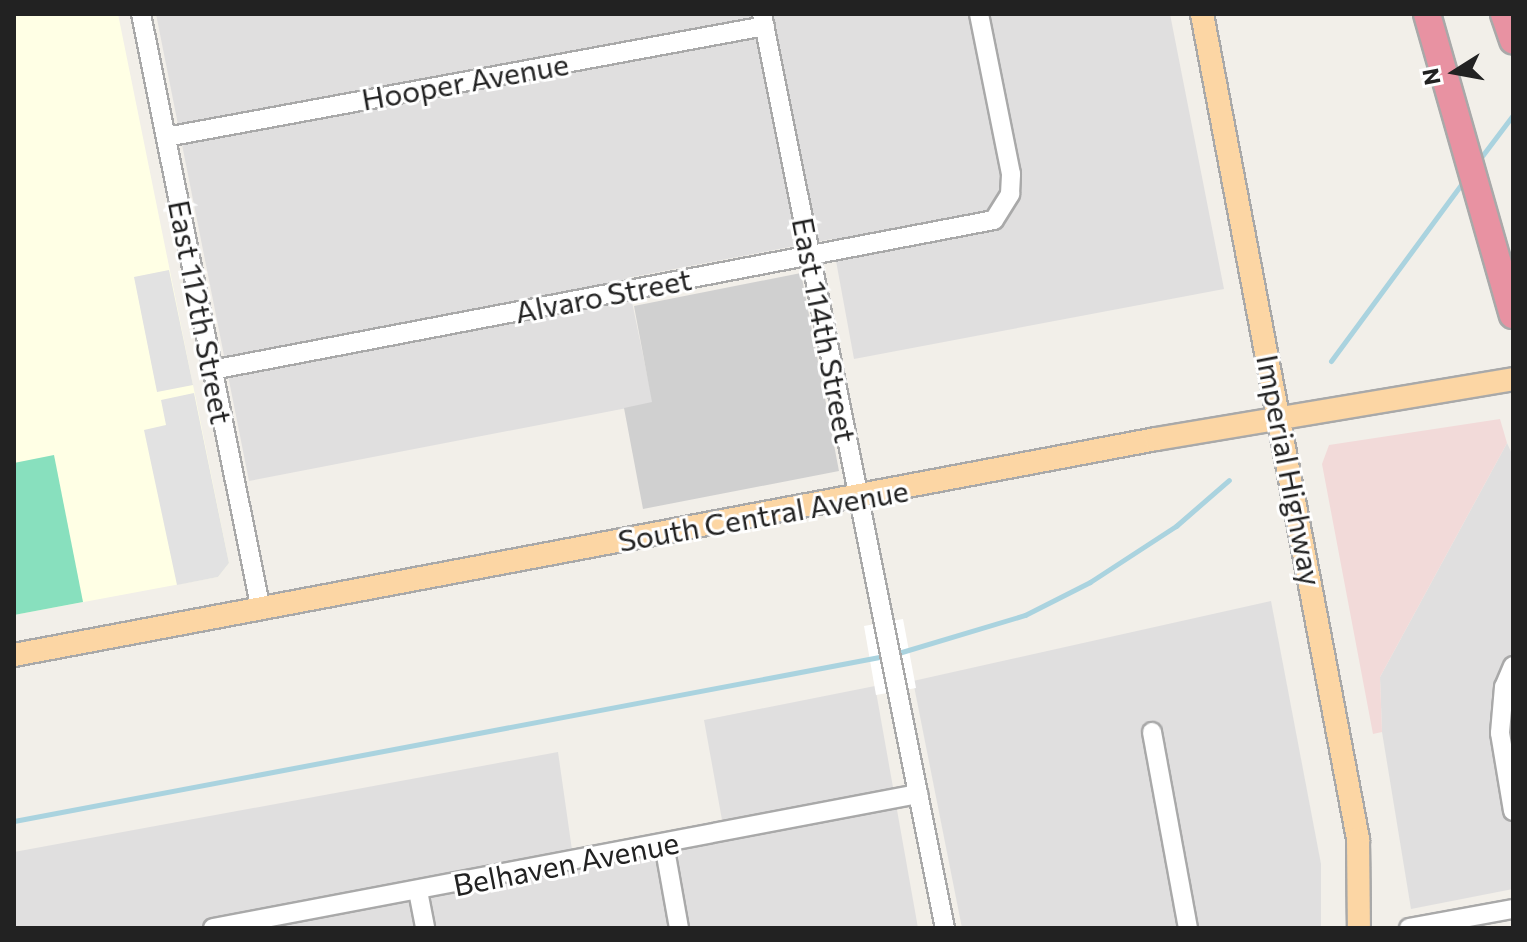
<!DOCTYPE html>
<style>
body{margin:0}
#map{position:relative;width:1527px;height:942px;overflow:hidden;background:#f2efe9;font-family:Commissioner,sans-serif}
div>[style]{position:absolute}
.residential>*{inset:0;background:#e0dfdf}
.commercial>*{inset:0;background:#f2dad9}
.education>*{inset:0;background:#ffffe5}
.religious>*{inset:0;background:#d0d0d0}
.pitch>*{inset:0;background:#88e0be}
.parking>*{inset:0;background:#e2e2e2}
.pier>*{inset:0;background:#fff}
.stream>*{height:5px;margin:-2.5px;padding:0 2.5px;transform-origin:2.5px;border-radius:2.5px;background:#aad3df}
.roads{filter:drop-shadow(2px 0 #a9a9a9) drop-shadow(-2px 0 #a9a9a9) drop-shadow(0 2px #a9a9a9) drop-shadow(0 -2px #a9a9a9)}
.minor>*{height:18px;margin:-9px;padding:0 9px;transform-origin:9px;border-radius:9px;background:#fff}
.major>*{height:22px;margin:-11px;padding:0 11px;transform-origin:11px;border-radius:11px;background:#fcd6a4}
.highway>*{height:26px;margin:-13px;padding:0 13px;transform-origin:13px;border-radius:13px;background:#e892a2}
span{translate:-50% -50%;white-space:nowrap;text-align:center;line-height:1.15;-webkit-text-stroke:6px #fff;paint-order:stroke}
.street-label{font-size:30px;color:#222}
.frame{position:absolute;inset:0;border:16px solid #222;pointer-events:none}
.north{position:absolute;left:1415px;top:32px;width:80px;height:80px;-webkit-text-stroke:6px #fff;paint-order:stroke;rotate:259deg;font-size:22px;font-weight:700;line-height:32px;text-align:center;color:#222}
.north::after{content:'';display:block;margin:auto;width:28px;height:36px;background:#222;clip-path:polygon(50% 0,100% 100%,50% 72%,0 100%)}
</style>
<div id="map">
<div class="residential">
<div style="clip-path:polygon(156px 14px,1170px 14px,1224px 289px,854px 359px,832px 239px,627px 278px,653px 403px,249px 481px)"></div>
<div style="clip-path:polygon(1507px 443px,1513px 456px,1513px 889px,1411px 909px,1382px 732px,1380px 677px)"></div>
<div style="clip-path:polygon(1271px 601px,1321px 864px,1321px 928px,962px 928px,913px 681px)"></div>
<div style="clip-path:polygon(875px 686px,918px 928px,14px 928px,14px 852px,558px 752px,572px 850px,722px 820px,704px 720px)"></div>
</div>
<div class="commercial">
<div style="clip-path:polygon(1500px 419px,1507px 443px,1380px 677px,1382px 732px,1373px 734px,1322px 464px,1329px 445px)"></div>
</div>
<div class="education">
<div style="clip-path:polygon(14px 14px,118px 14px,229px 563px,218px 577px,14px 615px)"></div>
</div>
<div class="religious">
<div style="clip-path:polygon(801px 273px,839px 471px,643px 509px,624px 408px,652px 402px,634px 306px)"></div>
</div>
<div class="pitch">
<div style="clip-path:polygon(54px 455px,83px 602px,14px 615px,14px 463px)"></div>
</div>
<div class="parking">
<div style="clip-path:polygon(169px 270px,193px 385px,157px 392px,134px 277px)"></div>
<div style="clip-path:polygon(194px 393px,229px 563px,218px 577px,177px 585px,144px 430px,166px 425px,161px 400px)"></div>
</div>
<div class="pier">
<div style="clip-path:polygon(903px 619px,916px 688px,876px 695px,864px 626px)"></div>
</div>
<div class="stream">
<div style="left:1479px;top:160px;width:56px;rotate:-52.9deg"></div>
<div style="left:1331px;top:361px;width:227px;rotate:-53.6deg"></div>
<div style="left:895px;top:654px;width:136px;rotate:-16.7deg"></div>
<div style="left:1025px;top:615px;width:73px;rotate:-26.9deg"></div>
<div style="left:1090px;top:582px;width:103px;rotate:-33.1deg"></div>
<div style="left:1176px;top:526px;width:70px;rotate:-41deg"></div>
<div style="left:14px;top:821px;width:886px;rotate:-10.73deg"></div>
</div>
<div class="roads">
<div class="minor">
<div style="left:141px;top:14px;width:608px;rotate:78.62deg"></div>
<div style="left:762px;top:14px;width:932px;rotate:78.68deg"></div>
<div style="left:166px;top:137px;width:609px;rotate:-10.5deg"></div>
<div style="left:212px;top:370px;width:796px;rotate:-10.86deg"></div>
<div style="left:994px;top:220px;width:31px;rotate:-58deg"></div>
<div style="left:1010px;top:194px;width:20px;rotate:-87deg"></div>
<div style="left:1011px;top:174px;width:163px;rotate:-101.3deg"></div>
<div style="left:1513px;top:666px;width:23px;rotate:113deg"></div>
<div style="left:1504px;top:687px;width:46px;rotate:95deg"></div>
<div style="left:1500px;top:733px;width:79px;rotate:80.5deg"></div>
<div style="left:1152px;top:732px;width:199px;rotate:79.6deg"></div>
<div style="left:664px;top:844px;width:85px;rotate:79.9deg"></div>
<div style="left:418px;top:891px;width:38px;rotate:79deg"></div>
<div style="left:213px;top:928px;width:718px;rotate:-10.76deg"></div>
<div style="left:1409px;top:928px;width:106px;rotate:-10.4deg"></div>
</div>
<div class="major">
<div style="left:1202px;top:14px;width:840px;rotate:79.29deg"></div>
<div style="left:1358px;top:839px;width:89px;rotate:89.4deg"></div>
<div style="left:14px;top:655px;width:1162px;rotate:-10.71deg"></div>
<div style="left:1156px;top:439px;width:362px;rotate:-9.5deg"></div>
</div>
<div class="highway">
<div style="left:1427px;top:14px;width:313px;rotate:74.1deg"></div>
<div style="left:1504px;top:14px;width:28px;rotate:71deg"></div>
</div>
</div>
<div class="street-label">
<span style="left:465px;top:81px;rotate:-10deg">Hooper Avenue</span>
<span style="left:603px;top:295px;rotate:-11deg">Alvaro Street</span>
<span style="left:201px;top:312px;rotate:79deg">East 112th Street</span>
<span style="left:825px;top:330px;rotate:79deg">East 114th Street</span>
<span style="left:1290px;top:470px;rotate:79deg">Imperial Highway</span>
<span style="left:763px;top:515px;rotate:-10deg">South Central Avenue</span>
<span style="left:566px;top:863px;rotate:-11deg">Belhaven Avenue</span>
</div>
<div class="frame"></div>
<div class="north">N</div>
</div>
